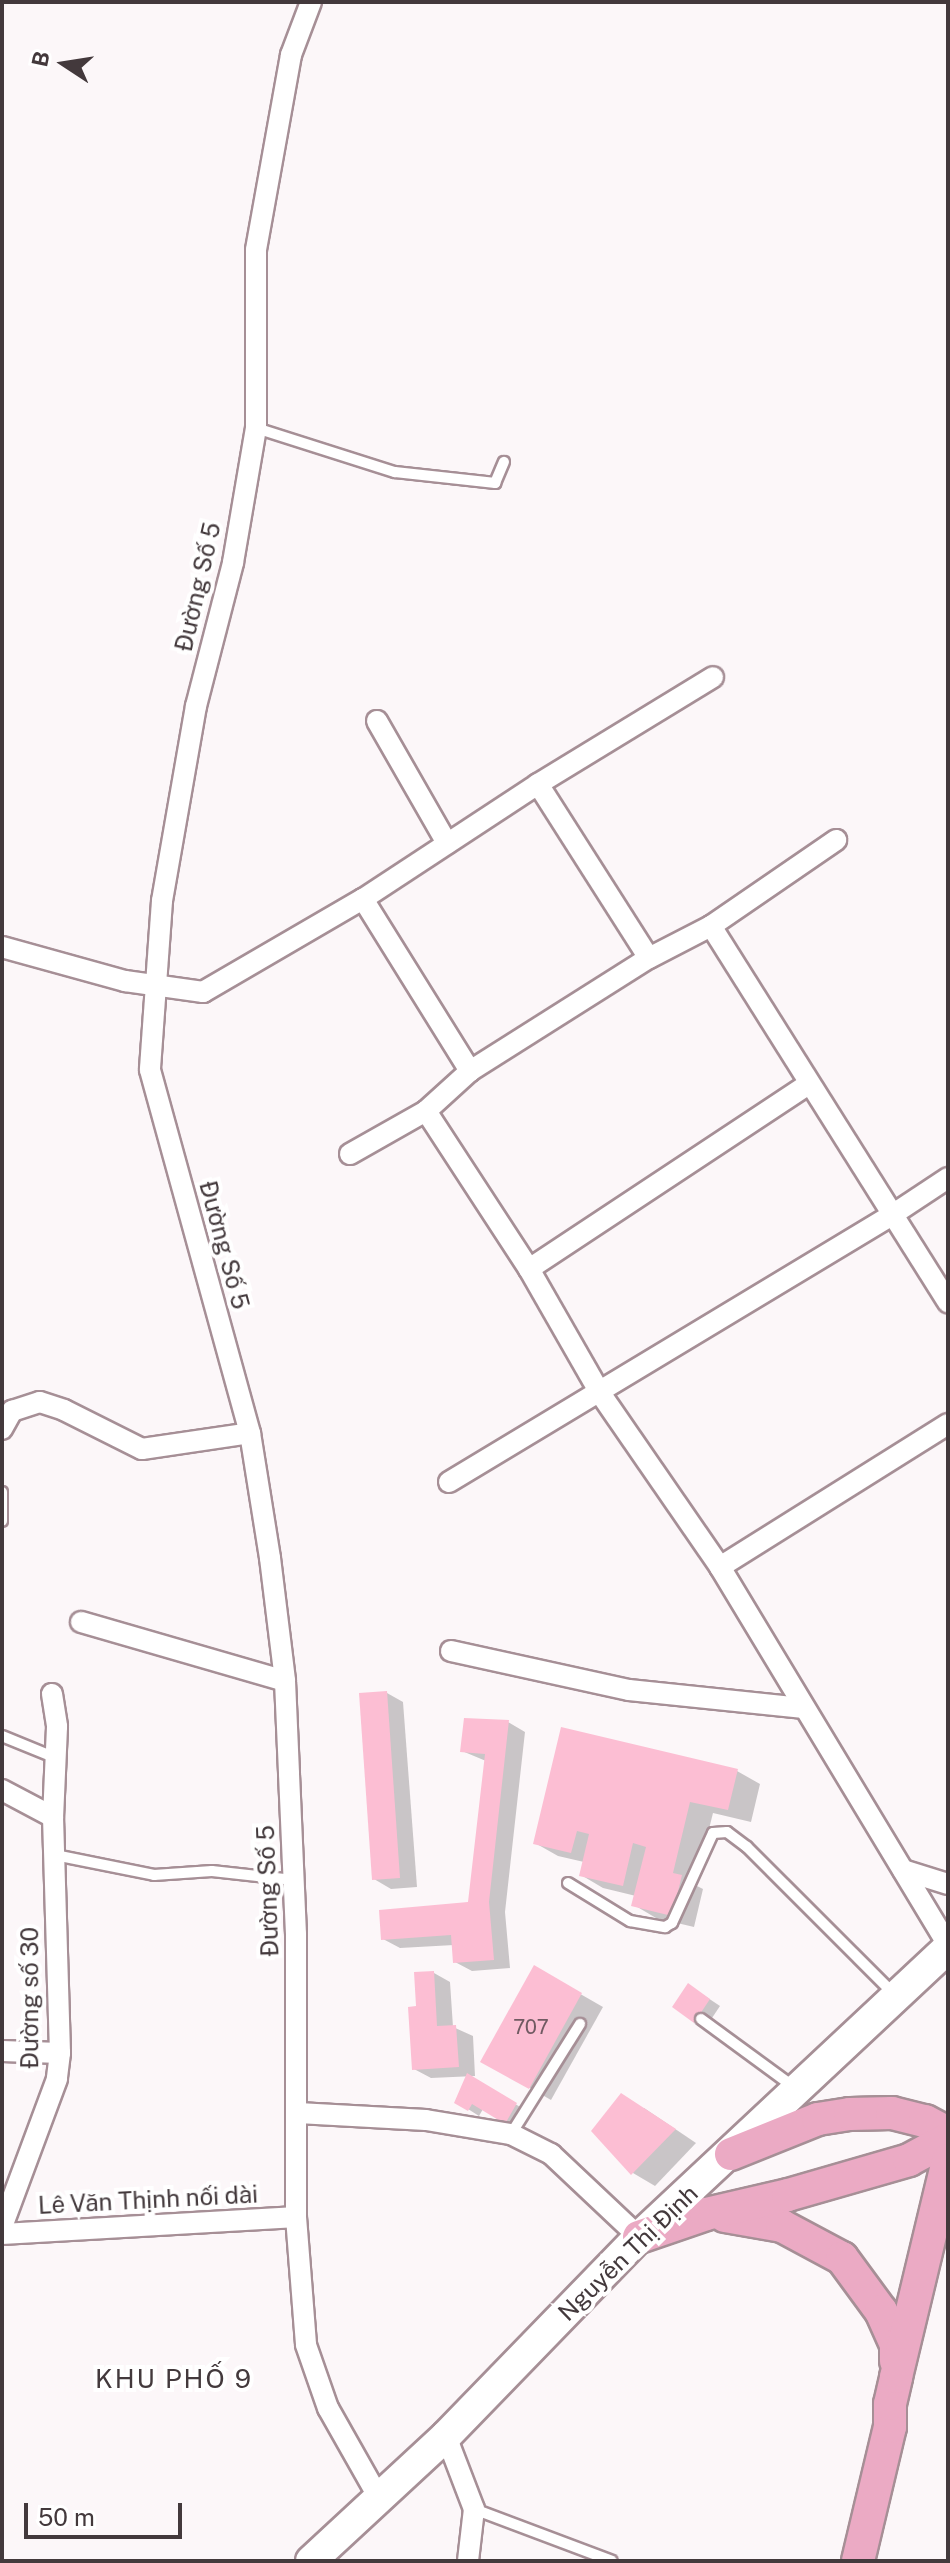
<!DOCTYPE html>
<meta charset="utf-8">
<style>
body{margin:0}
#map{position:relative;width:950px;height:2563px;overflow:hidden;background:#fcf7f9;font-family:"Public Sans",sans-serif}
div>[style]{position:absolute}
.shadow>*{inset:0;background:#0003}
.building>*{inset:0;background:#fcbed3}
.roads{filter:drop-shadow(2px 0 #a68f96) drop-shadow(-2px 0 #a68f96) drop-shadow(0 2px #a68f96) drop-shadow(0 -2px #a68f96)}
.lane>*{height:10px;margin:-5px;padding:0 5px;transform-origin:5px;border-radius:5px;background:#fff}
.street>*{height:20px;margin:-10px;padding:0 10px;transform-origin:10px;border-radius:10px;background:#fff}
.secondary>*{height:30px;margin:-15px;padding:0 15px;transform-origin:15px;border-radius:15px;background:#fff}
.primary>*{height:32px;margin:-16px;padding:0 16px;transform-origin:16px;border-radius:16px;background:#ebaac4}
span{translate:-50% -50%;white-space:nowrap;text-align:center;line-height:1.15;-webkit-text-stroke:8px #fff;paint-order:stroke}
.number-label{font-size:20px;color:#715a62}
.number-label span{-webkit-text-stroke-width:0}
.street-label{font-size:24px;color:#43393c}
.neighbourhood-label{font-size:26px;color:#43393c;letter-spacing:2px}
.frame{position:absolute;inset:0;border:4px solid #43393c;pointer-events:none}
.north{position:absolute;left:24px;top:24px;width:80px;height:80px;-webkit-text-stroke:6px #fff;paint-order:stroke;rotate:282deg;font-size:22px;font-weight:700;line-height:32px;text-align:center;color:#43393c}
.north::after{content:'';display:block;margin:auto;width:28px;height:36px;background:#43393c;clip-path:polygon(50% 0,100% 100%,50% 72%,0 100%)}
.scale{position:absolute;left:24px;top:2503px;width:158px;height:36px;box-sizing:border-box;border:4px solid #43393c;border-top:0;padding-left:10px;font-size:24px;line-height:28px;white-space:nowrap;color:#43393c;-webkit-text-stroke:6px #fff;paint-order:stroke}
</style>
<div id="map">
<div class="shadow">
<div style="clip-path:polygon(387px 1693px,403px 1702px,417px 1887px,391px 1889px,374px 1879px)"></div>
<div style="clip-path:polygon(508px 1722px,525px 1732px,505px 1912px,510px 1968px,472px 1971px,455px 1962px,454px 1945px,400px 1948px,383px 1939px,470px 1904px,486px 1761px,462px 1751px)"></div>
<div style="clip-path:polygon(737px 1771px,760px 1784px,751px 1822px,713px 1813px,695px 1885px,703px 1889px,694px 1927px,656px 1918px,634px 1905px,636px 1896px,603px 1888px,581px 1875px,584px 1862px,558px 1856px,535px 1843px)"></div>
<div style="clip-path:polygon(535px 1968px,603px 2007px,551px 2100px,483px 2061px)"></div>
<div style="clip-path:polygon(434px 1973px,450px 1982px,453px 2027px,473px 2036px,475px 2076px,431px 2078px,414px 2069px,418px 2008px)"></div>
<div style="clip-path:polygon(699px 1992px,720px 2006px,706px 2027px,695px 2021px)"></div>
<div style="clip-path:polygon(468px 2076px,527px 2111px,517px 2128px,483px 2109px,479px 2116px,457px 2102px)"></div>
<div style="clip-path:polygon(644px 2108px,696px 2143px,655px 2186px,633px 2173px)"></div>
</div>
<div class="building">
<div style="clip-path:polygon(387px 1691px,400px 1878px,372px 1880px,359px 1693px)"></div>
<div style="clip-path:polygon(464px 1718px,509px 1720px,489px 1902px,494px 1960px,453px 1963px,451px 1935px,381px 1940px,379px 1910px,468px 1902px,485px 1754px,460px 1752px)"></div>
<div style="clip-path:polygon(561px 1727px,738px 1769px,728px 1810px,690px 1802px,673px 1873px,682px 1875px,672px 1916px,631px 1906px,646px 1847px,633px 1843px,623px 1886px,579px 1876px,589px 1834px,577px 1831px,571px 1853px,533px 1844px)"></div>
<div style="clip-path:polygon(534px 1965px,582px 1993px,529px 2089px,480px 2062px)"></div>
<div style="clip-path:polygon(434px 1971px,437px 2026px,456px 2025px,459px 2067px,412px 2070px,408px 2007px,416px 2006px,414px 1972px)"></div>
<div style="clip-path:polygon(688px 1983px,710px 1999px,694px 2023px,672px 2007px)"></div>
<div style="clip-path:polygon(467px 2073px,517px 2103px,505px 2124px,472px 2104px,468px 2111px,454px 2103px)"></div>
<div style="clip-path:polygon(621px 2093px,676px 2129px,631px 2175px,591px 2131px)"></div>
</div>
<div class="roads">
<div class="lane">
<div style="left:256px;top:428px;width:146px;rotate:17.6deg"></div>
<div style="left:395px;top:472px;width:101px;rotate:6.3deg"></div>
<div style="left:495px;top:483px;width:23px;rotate:-67deg"></div>
<div style="left:2px;top:1492px;width:29px;rotate:90deg"></div>
<div style="left:2px;top:1736px;width:58px;rotate:22.2deg"></div>
<div style="left:55px;top:1855px;width:101px;rotate:11.4deg"></div>
<div style="left:154px;top:1875px;width:58px;rotate:-3.9deg"></div>
<div style="left:212px;top:1871px;width:82px;rotate:6.3deg"></div>
<div style="left:568px;top:1883px;width:73px;rotate:31.5deg"></div>
<div style="left:630px;top:1921px;width:36px;rotate:10deg"></div>
<div style="left:665px;top:1927px;width:8px;rotate:-30deg"></div>
<div style="left:672px;top:1923px;width:99px;rotate:-65.5deg"></div>
<div style="left:713px;top:1833px;width:14px;rotate:-4deg"></div>
<div style="left:727px;top:1832px;width:25px;rotate:37deg"></div>
<div style="left:747px;top:1847px;width:208px;rotate:45deg"></div>
<div style="left:701px;top:2019px;width:115px;rotate:36.2deg"></div>
<div style="left:511px;top:2134px;width:130px;rotate:-57.9deg"></div>
<div style="left:474px;top:2509px;width:147px;rotate:20.6deg"></div>
</div>
<div class="street">
<div style="left:311px;top:2px;width:57px;rotate:110.7deg"></div>
<div style="left:291px;top:55px;width:198px;rotate:100.2deg"></div>
<div style="left:256px;top:250px;width:178px;rotate:90deg"></div>
<div style="left:256px;top:428px;width:137px;rotate:99.7deg"></div>
<div style="left:233px;top:563px;width:148px;rotate:104.5deg"></div>
<div style="left:196px;top:706px;width:198px;rotate:99.9deg"></div>
<div style="left:162px;top:901px;width:169px;rotate:94.1deg"></div>
<div style="left:150px;top:1070px;width:377px;rotate:74.6deg"></div>
<div style="left:250px;top:1433px;width:127px;rotate:80.9deg"></div>
<div style="left:270px;top:1558px;width:124px;rotate:83deg"></div>
<div style="left:285px;top:1681px;width:93px;rotate:87.5deg"></div>
<div style="left:289px;top:1774px;width:160px;rotate:87.5deg"></div>
<div style="left:296px;top:1934px;width:283px;rotate:90deg"></div>
<div style="left:296px;top:2217px;width:128px;rotate:85.5deg"></div>
<div style="left:306px;top:2345px;width:67px;rotate:70.8deg"></div>
<div style="left:328px;top:2408px;width:103px;rotate:60.5deg"></div>
<div style="left:377px;top:721px;width:141px;rotate:60.2deg"></div>
<div style="left:538px;top:784px;width:206px;rotate:57.5deg"></div>
<div style="left:363px;top:899px;width:203px;rotate:58.1deg"></div>
<div style="left:711px;top:926px;width:445px;rotate:57.8deg"></div>
<div style="left:2px;top:947px;width:128px;rotate:15.5deg"></div>
<div style="left:125px;top:981px;width:79px;rotate:8deg"></div>
<div style="left:203px;top:992px;width:185px;rotate:-30.2deg"></div>
<div style="left:363px;top:899px;width:209px;rotate:-33.3deg"></div>
<div style="left:538px;top:784px;width:205px;rotate:-31.4deg"></div>
<div style="left:426px;top:1111px;width:189px;rotate:56.9deg"></div>
<div style="left:529px;top:1269px;width:143px;rotate:60.2deg"></div>
<div style="left:600px;top:1393px;width:211px;rotate:55.4deg"></div>
<div style="left:720px;top:1567px;width:441px;rotate:58.9deg"></div>
<div style="left:350px;top:1154px;width:87px;rotate:-29.5deg"></div>
<div style="left:426px;top:1111px;width:59px;rotate:-42.3deg"></div>
<div style="left:470px;top:1071px;width:212px;rotate:-32.3deg"></div>
<div style="left:649px;top:958px;width:70px;rotate:-27.3deg"></div>
<div style="left:711px;top:926px;width:152px;rotate:-34.5deg"></div>
<div style="left:529px;top:1269px;width:336px;rotate:-33.5deg"></div>
<div style="left:2px;top:1429px;width:21px;rotate:-61deg"></div>
<div style="left:12px;top:1411px;width:29px;rotate:-18deg"></div>
<div style="left:40px;top:1402px;width:25px;rotate:18deg"></div>
<div style="left:64px;top:1410px;width:87px;rotate:26.6deg"></div>
<div style="left:142px;top:1449px;width:109px;rotate:-8.4deg"></div>
<div style="left:449px;top:1482px;width:517px;rotate:-31.08deg"></div>
<div style="left:892px;top:1215px;width:67px;rotate:-33.5deg"></div>
<div style="left:720px;top:1567px;width:269px;rotate:-32.1deg"></div>
<div style="left:81px;top:1622px;width:212px;rotate:16.1deg"></div>
<div style="left:451px;top:1651px;width:182px;rotate:12.4deg"></div>
<div style="left:629px;top:1690px;width:176px;rotate:5.9deg"></div>
<div style="left:52px;top:1694px;width:33px;rotate:81deg"></div>
<div style="left:57px;top:1727px;width:90px;rotate:92.5deg"></div>
<div style="left:2px;top:1790px;width:58px;rotate:27.9deg"></div>
<div style="left:53px;top:1817px;width:236px;rotate:88.3deg"></div>
<div style="left:60px;top:2053px;width:26px;rotate:97deg"></div>
<div style="left:57px;top:2079px;width:158px;rotate:110.4deg"></div>
<div style="left:903px;top:1870px;width:47px;rotate:17.3deg"></div>
<div style="left:2px;top:2051px;width:58px;rotate:2deg"></div>
<div style="left:298px;top:2113px;width:128px;rotate:3.1deg"></div>
<div style="left:426px;top:2120px;width:86px;rotate:9.4deg"></div>
<div style="left:511px;top:2134px;width:45px;rotate:26.6deg"></div>
<div style="left:551px;top:2154px;width:121px;rotate:43.3deg"></div>
<div style="left:2px;top:2234px;width:294px;rotate:-3.3deg"></div>
<div style="left:446px;top:2436px;width:78px;rotate:69deg"></div>
<div style="left:474px;top:2509px;width:52px;rotate:96.6deg"></div>
</div>
<div class="secondary">
<div style="left:311px;top:2561px;width:184px;rotate:-42.8deg"></div>
<div style="left:446px;top:2436px;width:277px;rotate:-45.9deg"></div>
<div style="left:639px;top:2237px;width:423px;rotate:-43.1deg"></div>
</div>
<div class="primary">
<div style="left:731px;top:2154px;width:94px;rotate:-21.9deg"></div>
<div style="left:818px;top:2119px;width:32px;rotate:-9deg"></div>
<div style="left:850px;top:2114px;width:42px;rotate:-1.4deg"></div>
<div style="left:892px;top:2113px;width:34px;rotate:14deg"></div>
<div style="left:925px;top:2121px;width:26px;rotate:28deg"></div>
<div style="left:725px;top:2216px;width:58px;rotate:10deg"></div>
<div style="left:782px;top:2226px;width:68px;rotate:28.1deg"></div>
<div style="left:842px;top:2258px;width:66px;rotate:53.7deg"></div>
<div style="left:881px;top:2311px;width:37px;rotate:66deg"></div>
<div style="left:896px;top:2345px;width:16px;rotate:90deg"></div>
<div style="left:639px;top:2237px;width:71px;rotate:-18.9deg"></div>
<div style="left:706px;top:2214px;width:84px;rotate:-13deg"></div>
<div style="left:788px;top:2195px;width:126px;rotate:-16.1deg"></div>
<div style="left:909px;top:2160px;width:44px;rotate:-28.3deg"></div>
<div style="left:858px;top:2561px;width:138px;rotate:-76.6deg"></div>
<div style="left:890px;top:2427px;width:23px;rotate:-90deg"></div>
<div style="left:890px;top:2404px;width:28px;rotate:-77deg"></div>
<div style="left:896px;top:2377px;width:223px;rotate:-76.5deg"></div>
</div>
</div>
<div class="number-label">
<span style="left:531px;top:2027px">707</span>
</div>
<div class="street-label">
<span style="left:198px;top:587px;rotate:-77deg">Đường Số 5</span>
<span style="left:224px;top:1245px;rotate:75deg">Đường Số 5</span>
<span style="left:268px;top:1891px;rotate:-92deg">Đường Số 5</span>
<span style="left:30px;top:1998px;rotate:-90deg">Đường số 30</span>
<span style="left:148px;top:2200px;rotate:-3deg">Lê Văn Thịnh nối dài</span>
<span style="left:628px;top:2253px;rotate:-44deg">Nguyễn Thị Định</span>
</div>
<div class="neighbourhood-label">
<span style="left:174px;top:2379px">KHU PHỐ 9</span>
</div>
<div class="frame"></div>
<div class="north">B</div>
<div class="scale">50 m</div>
</div>
